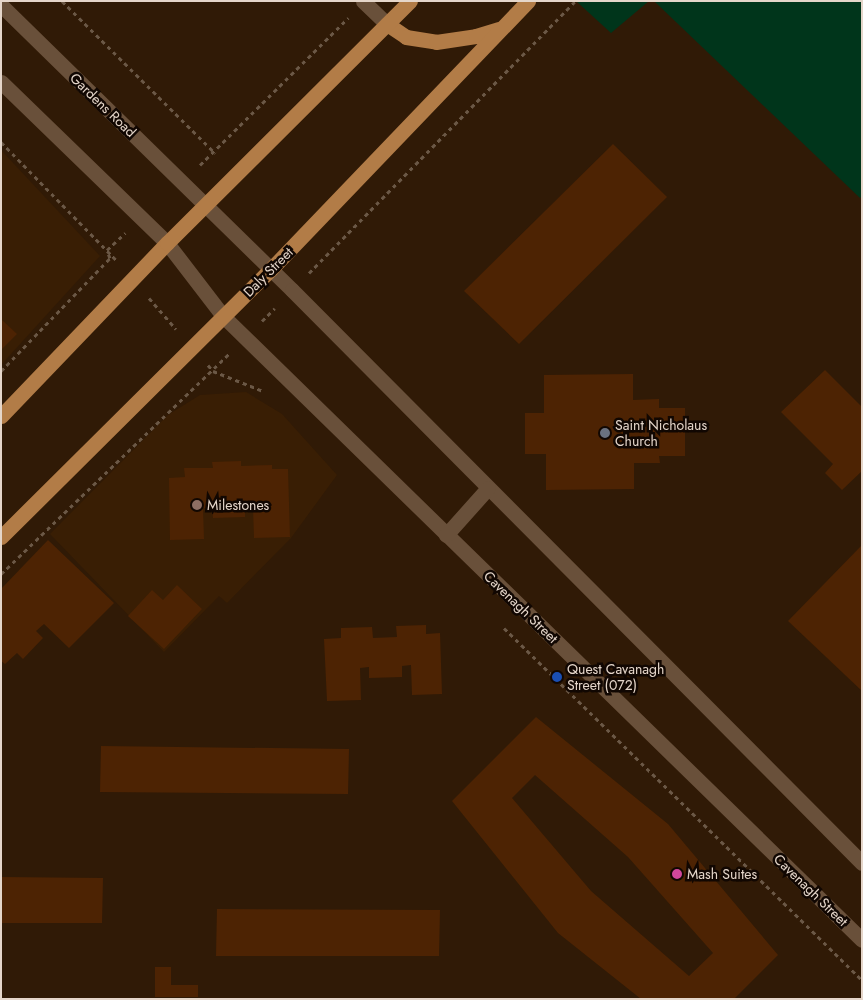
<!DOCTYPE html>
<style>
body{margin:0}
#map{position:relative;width:863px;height:1000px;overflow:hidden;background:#301a06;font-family:Jost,sans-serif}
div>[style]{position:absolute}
.built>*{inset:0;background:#391e04}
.green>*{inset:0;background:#00351b}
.building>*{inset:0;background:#4d2303}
.path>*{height:3px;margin-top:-1.5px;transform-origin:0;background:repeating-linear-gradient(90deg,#6b5846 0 4px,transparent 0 8px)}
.minor>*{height:15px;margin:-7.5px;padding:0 7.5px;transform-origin:7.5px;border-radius:7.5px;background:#69503a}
.major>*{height:15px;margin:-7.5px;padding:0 7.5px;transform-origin:7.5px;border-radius:7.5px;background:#b27c47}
.dots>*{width:14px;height:14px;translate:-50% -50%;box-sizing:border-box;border:2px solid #110702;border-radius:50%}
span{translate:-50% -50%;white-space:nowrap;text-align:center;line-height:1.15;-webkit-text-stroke:5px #110702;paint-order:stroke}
.street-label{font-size:14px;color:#e5d6ca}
.poi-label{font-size:14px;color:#e5d6ca}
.left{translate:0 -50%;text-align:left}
.frame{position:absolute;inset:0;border:2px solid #e5d6ca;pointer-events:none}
</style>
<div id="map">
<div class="built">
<div style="clip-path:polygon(1px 150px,100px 256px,1px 365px)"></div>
<div style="clip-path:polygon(246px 392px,282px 414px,337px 475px,291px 538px,227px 603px,219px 596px,164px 652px,50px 534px,168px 415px,200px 395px)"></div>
</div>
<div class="green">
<div style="clip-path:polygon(576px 1px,649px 1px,611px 33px)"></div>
<div style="clip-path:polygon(654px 1px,862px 1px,862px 196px,860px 198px)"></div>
</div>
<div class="building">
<div style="clip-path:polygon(613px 144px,667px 197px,519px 344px,464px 291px)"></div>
<div style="clip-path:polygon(1px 319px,17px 334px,1px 350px)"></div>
<div style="clip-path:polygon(825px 370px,862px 407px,862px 471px,842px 490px,825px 473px,833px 464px,781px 412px)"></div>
<div style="clip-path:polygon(633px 374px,633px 400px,659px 399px,659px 408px,685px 408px,685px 456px,659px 456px,660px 463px,634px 463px,634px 489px,546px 490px,546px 454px,525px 454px,525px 413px,544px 413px,544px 375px)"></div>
<div style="clip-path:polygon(241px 461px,241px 466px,272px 465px,272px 469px,288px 469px,290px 537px,254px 538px,253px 508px,245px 508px,245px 517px,213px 518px,212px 508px,203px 508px,204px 539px,170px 540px,169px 478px,185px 477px,184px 468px,213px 468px,212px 462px)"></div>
<div style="clip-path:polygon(48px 540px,114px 603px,69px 648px,44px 624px,36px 631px,43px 638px,23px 659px,17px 653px,5px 664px,1px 661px,1px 589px)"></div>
<div style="clip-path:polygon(862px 545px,862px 691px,788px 621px)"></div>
<div style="clip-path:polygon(177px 585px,202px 609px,164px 649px,128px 616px,152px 590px,163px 600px)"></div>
<div style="clip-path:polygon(426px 625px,426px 634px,440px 633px,442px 694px,412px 695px,411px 665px,402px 666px,402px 677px,369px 678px,369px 667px,360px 668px,361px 700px,327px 701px,324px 639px,341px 638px,341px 628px,372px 627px,373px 638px,397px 637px,396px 626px)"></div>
<div style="clip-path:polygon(evenodd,536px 717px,668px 824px,778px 955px,734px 999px,641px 999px,558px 933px,452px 801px,536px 717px,535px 775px,628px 857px,713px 953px,689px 976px,591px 891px,512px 798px,535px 775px)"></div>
<div style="clip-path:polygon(101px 746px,349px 749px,348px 794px,100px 792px)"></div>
<div style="clip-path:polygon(1px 877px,103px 878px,102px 923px,1px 923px)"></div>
<div style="clip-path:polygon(217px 909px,440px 910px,439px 956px,216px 956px)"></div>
<div style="clip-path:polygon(155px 967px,171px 967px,171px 985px,198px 985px,198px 997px,155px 997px)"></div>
</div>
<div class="path">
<div style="left:62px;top:1px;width:216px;rotate:44.8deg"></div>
<div style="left:1px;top:142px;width:166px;rotate:45.7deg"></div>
<div style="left:200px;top:165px;width:209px;rotate:-44.8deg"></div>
<div style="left:107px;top:250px;width:25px;rotate:-43deg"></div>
<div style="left:309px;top:273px;width:380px;rotate:-45.6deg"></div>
<div style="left:149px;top:298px;width:41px;rotate:48.9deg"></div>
<div style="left:262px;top:321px;width:18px;rotate:-45deg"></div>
<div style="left:208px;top:365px;width:8px;rotate:50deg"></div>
<div style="left:213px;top:371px;width:54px;rotate:21.8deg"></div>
<div style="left:1px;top:371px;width:157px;rotate:-46deg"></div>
<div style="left:110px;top:258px;width:5px;rotate:-112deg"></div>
<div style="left:1px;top:574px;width:317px;rotate:-44deg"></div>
<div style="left:504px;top:628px;width:502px;rotate:44.52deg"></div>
</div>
<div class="minor">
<div style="left:363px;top:1px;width:33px;rotate:44deg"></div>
<div style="left:1px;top:5px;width:407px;rotate:44.4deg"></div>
<div style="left:292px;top:290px;width:808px;rotate:45.15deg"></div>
<div style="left:1px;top:82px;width:231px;rotate:44.1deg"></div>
<div style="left:167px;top:243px;width:92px;rotate:52.5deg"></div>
<div style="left:223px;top:316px;width:893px;rotate:44.32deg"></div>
<div style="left:446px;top:535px;width:63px;rotate:-48.2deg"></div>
</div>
<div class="major">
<div style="left:387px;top:24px;width:23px;rotate:34deg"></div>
<div style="left:406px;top:37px;width:30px;rotate:9deg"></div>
<div style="left:436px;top:42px;width:40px;rotate:-8.5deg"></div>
<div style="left:476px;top:36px;width:24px;rotate:-17deg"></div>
<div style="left:1px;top:416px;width:240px;rotate:-46.2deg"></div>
<div style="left:167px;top:243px;width:343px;rotate:-44.9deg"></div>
<div style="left:1px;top:537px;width:379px;rotate:-44.8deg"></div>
<div style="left:270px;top:270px;width:373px;rotate:-46.2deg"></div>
</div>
<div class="dots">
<div style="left:605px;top:433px;background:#6b7280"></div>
<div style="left:197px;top:505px;background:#8d6e63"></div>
<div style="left:557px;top:677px;background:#1a4fb4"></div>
<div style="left:677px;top:874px;background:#d1479c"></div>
</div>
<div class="street-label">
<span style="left:103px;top:105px;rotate:44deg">Gardens Road</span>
<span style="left:268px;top:272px;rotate:-45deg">Daly Street</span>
<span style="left:521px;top:607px;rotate:44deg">Cavenagh Street</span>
<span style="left:811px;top:890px;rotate:44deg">Cavenagh Street</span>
</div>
<div class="poi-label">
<span class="left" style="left:615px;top:433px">Saint Nicholaus<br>Church</span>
<span class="left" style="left:207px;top:505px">Milestones</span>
<span class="left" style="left:567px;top:677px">Quest Cavanagh<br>Street (072)</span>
<span class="left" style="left:687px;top:874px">Mash Suites</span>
</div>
<div class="frame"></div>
</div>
